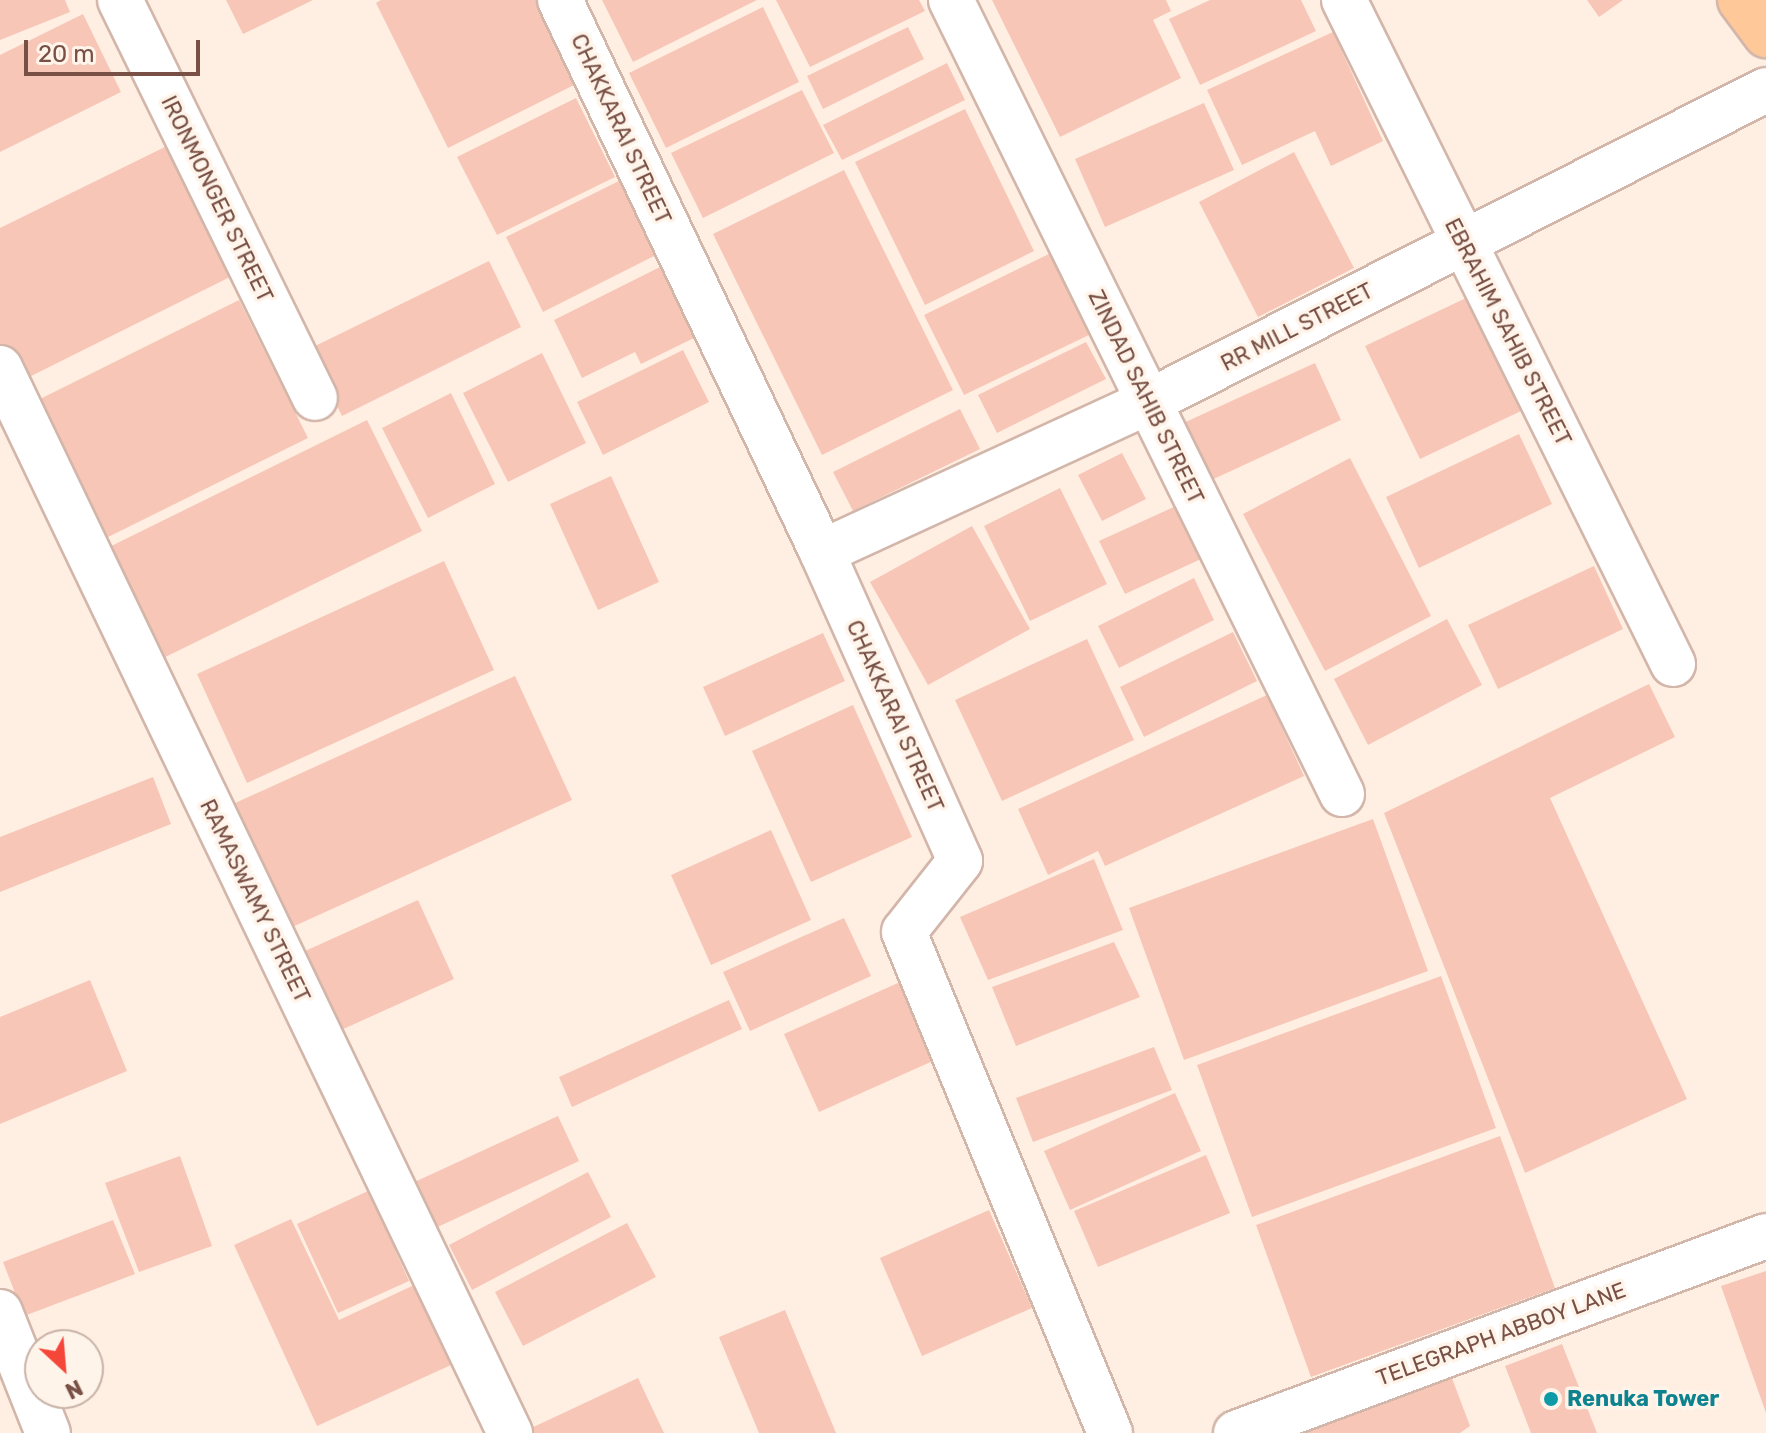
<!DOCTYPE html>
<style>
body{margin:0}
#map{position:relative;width:1766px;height:1433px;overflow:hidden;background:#ffefe2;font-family:Rubik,sans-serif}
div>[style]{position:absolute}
.building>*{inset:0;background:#f7c6b7}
.roads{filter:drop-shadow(2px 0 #d3b6aa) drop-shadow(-2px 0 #d3b6aa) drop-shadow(0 2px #d3b6aa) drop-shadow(0 -2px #d3b6aa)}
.minor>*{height:44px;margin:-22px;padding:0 22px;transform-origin:22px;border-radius:22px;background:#fff}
.major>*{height:44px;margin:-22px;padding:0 22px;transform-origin:22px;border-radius:22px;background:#ffc898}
.dots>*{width:22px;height:22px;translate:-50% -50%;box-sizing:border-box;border:4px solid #fff4ea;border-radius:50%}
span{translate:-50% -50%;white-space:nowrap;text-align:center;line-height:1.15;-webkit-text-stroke:7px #fff4ea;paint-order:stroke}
.street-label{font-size:22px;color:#795045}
.culture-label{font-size:22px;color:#0d838f;font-weight:700}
.left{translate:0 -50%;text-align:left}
.north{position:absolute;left:24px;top:1329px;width:80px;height:80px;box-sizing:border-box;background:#fff4ea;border:2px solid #c9b2a8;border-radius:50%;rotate:154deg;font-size:22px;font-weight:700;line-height:32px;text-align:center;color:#795045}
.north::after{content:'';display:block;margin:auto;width:28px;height:36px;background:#f5463a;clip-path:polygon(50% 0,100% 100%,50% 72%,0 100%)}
.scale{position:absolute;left:24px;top:40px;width:176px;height:36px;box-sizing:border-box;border:4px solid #795045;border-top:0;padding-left:10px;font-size:24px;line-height:28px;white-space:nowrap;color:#795045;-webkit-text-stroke:6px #fff4ea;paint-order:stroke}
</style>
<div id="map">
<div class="building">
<div style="clip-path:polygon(0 0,65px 0,70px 12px,0 40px)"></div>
<div style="clip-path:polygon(226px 0,313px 0,243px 34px)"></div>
<div style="clip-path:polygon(381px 0,549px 0,588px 78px,448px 148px,376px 3px)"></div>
<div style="clip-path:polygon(602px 0,757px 0,633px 62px)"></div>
<div style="clip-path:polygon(776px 0,919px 0,925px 11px,810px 67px)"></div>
<div style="clip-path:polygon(992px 0,1166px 0,1171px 11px,1153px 20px,1181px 78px,1060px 137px)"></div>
<div style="clip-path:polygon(1210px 0,1301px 0,1316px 31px,1200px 85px,1169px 19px)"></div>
<div style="clip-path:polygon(1587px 0,1623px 0,1599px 17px)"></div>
<div style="clip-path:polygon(763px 7px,799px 82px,666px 148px,629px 73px)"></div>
<div style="clip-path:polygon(83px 14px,121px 92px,0 152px,0 55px)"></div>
<div style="clip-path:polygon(908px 27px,924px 59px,823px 109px,807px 76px)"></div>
<div style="clip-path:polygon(1333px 32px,1383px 141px,1331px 166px,1315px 131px,1242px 165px,1207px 90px)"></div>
<div style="clip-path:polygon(947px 63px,965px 100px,842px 160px,823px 125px)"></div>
<div style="clip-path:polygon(802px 90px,834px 153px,703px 218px,671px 153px)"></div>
<div style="clip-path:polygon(576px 98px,615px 177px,497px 235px,457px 157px)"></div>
<div style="clip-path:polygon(1204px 103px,1234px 170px,1105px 227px,1075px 159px)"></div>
<div style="clip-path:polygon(965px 109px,1034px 251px,925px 305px,855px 162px)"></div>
<div style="clip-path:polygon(173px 143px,238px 273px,13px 385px,0 358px,0 228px)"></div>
<div style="clip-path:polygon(1294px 152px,1354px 268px,1258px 317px,1199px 202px)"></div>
<div style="clip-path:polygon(844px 170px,953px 390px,822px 455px,713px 234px)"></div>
<div style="clip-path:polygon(623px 179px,660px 253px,543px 312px,506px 237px)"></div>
<div style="clip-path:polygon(1051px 253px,1091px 334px,964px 395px,924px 315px)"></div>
<div style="clip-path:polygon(489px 261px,521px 327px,342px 416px,309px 349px)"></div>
<div style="clip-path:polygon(668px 263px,702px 334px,641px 364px,635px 352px,582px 378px,554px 320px)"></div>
<div style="clip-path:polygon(1466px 298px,1521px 411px,1420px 459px,1365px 346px)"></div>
<div style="clip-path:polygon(239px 300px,308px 438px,98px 542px,30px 404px)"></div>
<div style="clip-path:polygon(1086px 342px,1106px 379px,997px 433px,978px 395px)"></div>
<div style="clip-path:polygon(683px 350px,709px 402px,603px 455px,577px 402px)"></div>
<div style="clip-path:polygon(542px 353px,586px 443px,508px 482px,463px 393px)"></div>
<div style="clip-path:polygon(1315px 363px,1341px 420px,1205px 483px,1179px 425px)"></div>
<div style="clip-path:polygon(451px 393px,495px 484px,428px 518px,382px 428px)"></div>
<div style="clip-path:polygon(960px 409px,980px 449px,853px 511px,833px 472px)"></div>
<div style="clip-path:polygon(367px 420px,422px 531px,147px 666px,93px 555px)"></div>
<div style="clip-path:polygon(1519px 434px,1552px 504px,1419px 568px,1386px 497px)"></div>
<div style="clip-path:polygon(1122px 453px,1146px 499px,1102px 521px,1078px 475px)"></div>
<div style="clip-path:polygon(1350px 458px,1431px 616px,1325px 671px,1243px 514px)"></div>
<div style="clip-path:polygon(611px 476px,659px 582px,598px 610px,550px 504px)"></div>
<div style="clip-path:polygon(1060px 488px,1107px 584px,1030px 621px,984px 526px)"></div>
<div style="clip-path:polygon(1176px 506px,1201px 559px,1125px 594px,1099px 541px)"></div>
<div style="clip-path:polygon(972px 526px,1030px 629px,928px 685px,870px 582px)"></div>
<div style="clip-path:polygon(444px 561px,494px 670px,247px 783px,197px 674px)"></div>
<div style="clip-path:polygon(1594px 566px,1623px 629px,1498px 689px,1468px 625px)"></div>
<div style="clip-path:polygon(1194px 578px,1214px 620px,1119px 668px,1098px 626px)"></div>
<div style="clip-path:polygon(1447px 619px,1482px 685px,1368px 745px,1334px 679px)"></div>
<div style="clip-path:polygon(1233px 632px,1257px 681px,1144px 737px,1120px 687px)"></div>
<div style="clip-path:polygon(823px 633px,845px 681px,725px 736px,703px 687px)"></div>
<div style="clip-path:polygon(1087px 639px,1134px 740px,1002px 801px,955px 700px)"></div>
<div style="clip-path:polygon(515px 676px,572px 800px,279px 933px,222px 809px)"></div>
<div style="clip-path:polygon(1649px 684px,1675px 737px,1550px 798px,1687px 1099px,1525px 1173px,1384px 813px)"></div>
<div style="clip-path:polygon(1267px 695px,1304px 776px,1105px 866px,1098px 851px,1048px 875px,1018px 809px)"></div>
<div style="clip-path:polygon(853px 705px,912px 837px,811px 882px,752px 751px)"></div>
<div style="clip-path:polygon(153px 777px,171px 824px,0 892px,0 837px)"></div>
<div style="clip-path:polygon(1373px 819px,1428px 971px,1184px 1060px,1129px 908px)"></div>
<div style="clip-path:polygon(771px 830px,811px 920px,711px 965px,671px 875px)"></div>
<div style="clip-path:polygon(1094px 859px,1123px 930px,988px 980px,960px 917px)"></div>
<div style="clip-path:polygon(418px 900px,454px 979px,330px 1035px,294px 956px)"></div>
<div style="clip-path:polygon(844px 918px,871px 976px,750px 1031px,723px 972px)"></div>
<div style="clip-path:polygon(1114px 942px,1140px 997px,1016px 1046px,992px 987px)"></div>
<div style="clip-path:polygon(1441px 976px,1496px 1128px,1252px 1217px,1197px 1065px)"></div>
<div style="clip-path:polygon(909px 978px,944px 1056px,819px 1112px,784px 1034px)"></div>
<div style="clip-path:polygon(90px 980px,127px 1071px,0 1124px,0 1017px)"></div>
<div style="clip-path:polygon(729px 1000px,742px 1029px,572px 1107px,559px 1077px)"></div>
<div style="clip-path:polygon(1154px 1047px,1172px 1090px,1033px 1142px,1016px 1098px)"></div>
<div style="clip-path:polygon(1175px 1093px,1201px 1151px,1070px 1210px,1044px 1151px)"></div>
<div style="clip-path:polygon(558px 1116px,579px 1161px,429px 1231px,408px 1185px)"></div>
<div style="clip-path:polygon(1500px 1136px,1555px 1288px,1311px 1377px,1256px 1225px)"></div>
<div style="clip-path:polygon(1206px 1155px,1230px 1213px,1098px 1267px,1074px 1211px)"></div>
<div style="clip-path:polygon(180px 1156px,212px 1246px,139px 1272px,105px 1183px)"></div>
<div style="clip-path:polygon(588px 1172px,611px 1217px,472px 1290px,449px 1245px)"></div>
<div style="clip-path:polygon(368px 1191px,400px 1249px,395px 1250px,409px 1281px,338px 1313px,297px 1224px)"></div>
<div style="clip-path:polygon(989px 1210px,1032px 1308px,922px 1356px,880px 1258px)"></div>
<div style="clip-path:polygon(291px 1219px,339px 1320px,425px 1280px,462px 1360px,317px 1426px,234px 1245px)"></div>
<div style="clip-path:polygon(113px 1220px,135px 1274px,24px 1316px,3px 1262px)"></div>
<div style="clip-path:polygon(627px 1223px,656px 1277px,523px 1346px,495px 1292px)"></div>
<div style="clip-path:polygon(1766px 1271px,1766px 1413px,1721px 1286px)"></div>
<div style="clip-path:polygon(785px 1310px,836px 1433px,759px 1433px,719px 1337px)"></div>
<div style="clip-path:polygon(1562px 1344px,1597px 1433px,1531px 1433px,1505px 1366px)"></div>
<div style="clip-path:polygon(1447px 1365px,1470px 1426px,1460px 1433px,1295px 1433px)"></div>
<div style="clip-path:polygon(638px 1378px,664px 1433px,529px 1433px,527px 1430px)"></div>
</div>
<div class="roads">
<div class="minor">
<div style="left:120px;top:0;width:443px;rotate:63.9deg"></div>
<div style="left:560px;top:0;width:611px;rotate:64.61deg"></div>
<div style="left:822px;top:552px;width:338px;rotate:65.9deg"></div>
<div style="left:960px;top:861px;width:90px;rotate:128.3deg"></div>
<div style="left:904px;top:932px;width:542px;rotate:67.65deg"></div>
<div style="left:951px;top:0;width:885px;rotate:63.78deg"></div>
<div style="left:1344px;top:0;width:741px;rotate:63.64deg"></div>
<div style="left:0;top:368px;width:1181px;rotate:64.41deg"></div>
<div style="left:822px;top:552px;width:359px;rotate:-24.7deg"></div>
<div style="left:1148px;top:402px;width:692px;rotate:-26.79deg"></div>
<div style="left:0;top:1312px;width:130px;rotate:68.4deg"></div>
<div style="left:1236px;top:1433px;width:565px;rotate:-20.39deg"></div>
</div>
<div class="major">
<div style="left:1740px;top:0;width:44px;rotate:53.4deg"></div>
</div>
</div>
<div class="dots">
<div style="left:1551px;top:1399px;background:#0f9aa8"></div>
</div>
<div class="street-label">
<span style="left:621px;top:129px;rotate:65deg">CHAKKARAI STREET</span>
<span style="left:217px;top:199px;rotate:64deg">IRONMONGER STREET</span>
<span style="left:1297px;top:327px;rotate:-27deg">RR MILL STREET</span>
<span style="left:1508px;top:332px;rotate:63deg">EBRAHIM SAHIB STREET</span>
<span style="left:1146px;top:397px;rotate:64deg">ZINDAD SAHIB STREET</span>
<span style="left:895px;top:716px;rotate:66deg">CHAKKARAI STREET</span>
<span style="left:255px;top:901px;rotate:64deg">RAMASWAMY STREET</span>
<span style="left:1501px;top:1334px;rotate:-20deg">TELEGRAPH ABBOY LANE</span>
</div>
<div class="culture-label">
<span class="left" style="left:1567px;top:1399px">Renuka Tower</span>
</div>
<div class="north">N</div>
<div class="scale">20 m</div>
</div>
